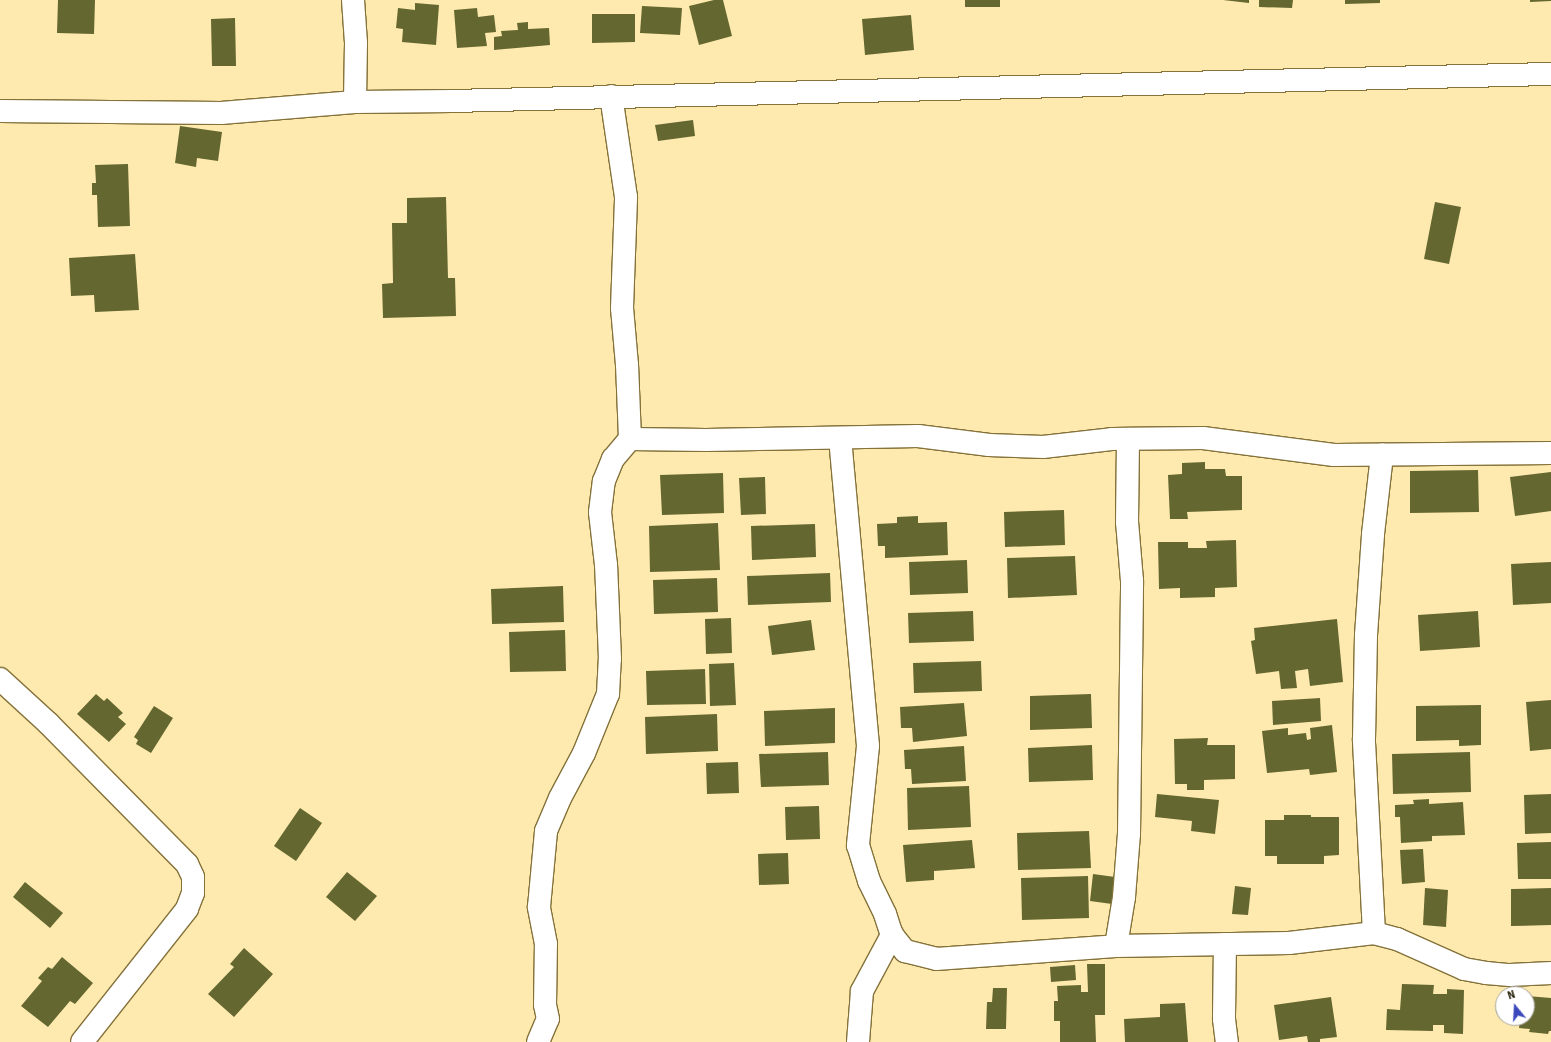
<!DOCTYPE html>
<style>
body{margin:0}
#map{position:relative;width:1551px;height:1042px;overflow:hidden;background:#feeaaf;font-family:"Source Sans 3",sans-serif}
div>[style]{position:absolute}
.building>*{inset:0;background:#64672f}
.roads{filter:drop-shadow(1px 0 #84723a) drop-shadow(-1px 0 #84723a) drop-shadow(0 1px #84723a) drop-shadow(0 -1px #84723a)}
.street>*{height:22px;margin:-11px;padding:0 11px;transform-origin:11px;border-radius:11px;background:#fff}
span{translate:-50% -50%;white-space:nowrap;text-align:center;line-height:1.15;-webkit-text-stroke:4px #fff;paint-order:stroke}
.north{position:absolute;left:1495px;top:986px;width:40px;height:40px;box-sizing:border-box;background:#fff;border:1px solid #a6a39a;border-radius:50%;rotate:342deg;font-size:11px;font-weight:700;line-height:16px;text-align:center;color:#201902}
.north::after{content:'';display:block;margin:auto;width:14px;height:18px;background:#3c49bd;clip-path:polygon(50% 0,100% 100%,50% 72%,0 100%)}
</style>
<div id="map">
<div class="building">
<div style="clip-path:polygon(58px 0,95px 0,94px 34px,57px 33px)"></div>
<div style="clip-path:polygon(714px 0,723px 0,732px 36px,699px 45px,689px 6px)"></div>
<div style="clip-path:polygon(965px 0,1000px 0,1000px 7px,965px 7px)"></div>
<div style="clip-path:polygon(1223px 0,1249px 0,1249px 3px)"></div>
<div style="clip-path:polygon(1259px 0,1293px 0,1292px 8px,1259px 7px)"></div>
<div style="clip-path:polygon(1345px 0,1380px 0,1380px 3px,1345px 4px)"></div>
<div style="clip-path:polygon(1530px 0,1551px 0,1551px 1px,1530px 2px)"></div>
<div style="clip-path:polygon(415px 3px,439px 5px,436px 45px,402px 42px,403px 29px,396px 28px,398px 8px,415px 10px)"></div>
<div style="clip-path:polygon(642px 6px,682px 8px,680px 35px,640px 33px)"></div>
<div style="clip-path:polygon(477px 8px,478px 17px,494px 15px,496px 32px,485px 33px,487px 46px,457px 48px,454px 10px)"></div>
<div style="clip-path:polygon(592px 14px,635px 14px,635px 42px,592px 43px)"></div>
<div style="clip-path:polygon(911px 15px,914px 50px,865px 55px,862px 19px)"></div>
<div style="clip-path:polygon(235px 18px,236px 66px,212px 66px,211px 19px)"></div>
<div style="clip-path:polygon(528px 22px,528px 29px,549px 28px,550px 45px,494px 50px,494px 37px,502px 36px,501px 31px,518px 30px,517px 23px)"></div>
<div style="clip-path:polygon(693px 120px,695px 136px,658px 141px,655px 125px)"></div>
<div style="clip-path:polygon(180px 126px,222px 132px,218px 161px,197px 158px,196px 167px,175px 163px)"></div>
<div style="clip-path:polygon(128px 164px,130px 226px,98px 227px,97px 195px,92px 195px,92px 183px,96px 183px,95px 165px)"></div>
<div style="clip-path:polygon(446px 197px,448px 278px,455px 278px,456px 316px,383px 318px,382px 284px,393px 283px,392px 223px,407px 223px,407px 198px)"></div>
<div style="clip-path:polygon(1435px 202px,1461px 207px,1449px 264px,1424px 259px)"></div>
<div style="clip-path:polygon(135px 254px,139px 310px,95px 312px,94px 295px,71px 296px,69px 258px)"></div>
<div style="clip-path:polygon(1205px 462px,1205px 469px,1225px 469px,1226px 476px,1242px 476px,1242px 510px,1187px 512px,1188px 519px,1170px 519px,1168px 475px,1182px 474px,1182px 463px)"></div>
<div style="clip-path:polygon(1478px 470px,1479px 512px,1410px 513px,1410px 471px)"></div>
<div style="clip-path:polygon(1551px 472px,1551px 511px,1515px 516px,1510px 477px)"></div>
<div style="clip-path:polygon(723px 473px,724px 513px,662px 515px,660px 475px)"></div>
<div style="clip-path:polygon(765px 477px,766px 514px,741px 515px,739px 478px)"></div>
<div style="clip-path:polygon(1064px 510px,1065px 545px,1005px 547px,1004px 512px)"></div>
<div style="clip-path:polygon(918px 516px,918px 523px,947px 522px,948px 555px,885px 558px,885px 546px,878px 546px,877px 524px,897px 523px,897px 517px)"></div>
<div style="clip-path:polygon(718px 523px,720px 570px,650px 572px,649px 526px)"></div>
<div style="clip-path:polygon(815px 524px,816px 557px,752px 560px,751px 526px)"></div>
<div style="clip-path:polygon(1236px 540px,1237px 587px,1215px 588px,1215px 597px,1180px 598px,1180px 588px,1159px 589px,1158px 542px,1188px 542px,1188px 548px,1207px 548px,1206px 541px)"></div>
<div style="clip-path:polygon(1075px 556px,1077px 595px,1008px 598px,1007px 558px)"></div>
<div style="clip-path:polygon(967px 560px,968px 593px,910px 595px,909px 562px)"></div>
<div style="clip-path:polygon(1551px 562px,1551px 603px,1513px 605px,1511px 564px)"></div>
<div style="clip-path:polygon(830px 573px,831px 602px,748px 605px,747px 576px)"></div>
<div style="clip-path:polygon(717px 578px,718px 612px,654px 614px,653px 580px)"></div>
<div style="clip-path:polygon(563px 586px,564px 622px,492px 624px,491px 589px)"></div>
<div style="clip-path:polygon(973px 611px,974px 641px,909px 643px,908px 613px)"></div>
<div style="clip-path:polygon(1478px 611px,1480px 647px,1420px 651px,1418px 615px)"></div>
<div style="clip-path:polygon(731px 618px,732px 653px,706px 654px,705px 619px)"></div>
<div style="clip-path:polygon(1337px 619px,1343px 682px,1310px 686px,1308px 669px,1295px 671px,1297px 688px,1281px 689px,1279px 671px,1256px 674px,1251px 641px,1255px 640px,1254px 628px)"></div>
<div style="clip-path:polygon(811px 620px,815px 650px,772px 655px,768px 626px)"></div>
<div style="clip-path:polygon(565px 630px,566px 671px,510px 672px,509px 632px)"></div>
<div style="clip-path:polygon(981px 661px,982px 691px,914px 693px,913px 663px)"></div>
<div style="clip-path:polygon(734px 663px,736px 705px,710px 706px,709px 664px)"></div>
<div style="clip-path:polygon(705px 669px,706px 704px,647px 705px,646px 671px)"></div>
<div style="clip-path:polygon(96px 694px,104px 701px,107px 698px,123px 713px,118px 717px,126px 724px,109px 742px,77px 714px)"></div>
<div style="clip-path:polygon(1091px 694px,1092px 728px,1030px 730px,1030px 696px)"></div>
<div style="clip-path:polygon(1320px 698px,1321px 721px,1273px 725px,1272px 701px)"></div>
<div style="clip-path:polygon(1551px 700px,1551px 749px,1530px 751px,1526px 702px)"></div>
<div style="clip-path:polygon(964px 703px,967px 736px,913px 742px,912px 728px,901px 728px,900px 707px)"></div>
<div style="clip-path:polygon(1481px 705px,1481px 745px,1459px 746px,1459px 740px,1416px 741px,1416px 706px)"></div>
<div style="clip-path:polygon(154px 706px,173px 718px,151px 753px,136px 744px,138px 740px,134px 737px)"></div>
<div style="clip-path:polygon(835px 708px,835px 743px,765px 746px,764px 711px)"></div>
<div style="clip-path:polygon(717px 714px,718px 751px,646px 754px,645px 717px)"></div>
<div style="clip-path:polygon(1332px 725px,1337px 772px,1310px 775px,1309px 769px,1267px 773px,1262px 731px,1288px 728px,1288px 735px,1306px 733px,1307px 740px,1311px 739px,1310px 728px)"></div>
<div style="clip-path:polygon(1208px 738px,1207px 745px,1235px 745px,1235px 779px,1204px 780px,1204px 790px,1187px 790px,1187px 784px,1175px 784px,1174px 739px)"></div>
<div style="clip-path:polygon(1092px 745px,1093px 780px,1029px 782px,1028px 748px)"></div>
<div style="clip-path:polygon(964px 746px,966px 781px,912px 784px,911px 769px,905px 769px,904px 750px)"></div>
<div style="clip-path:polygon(828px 752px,829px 785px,761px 787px,759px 754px)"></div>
<div style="clip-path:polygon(1470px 752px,1471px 792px,1393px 794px,1392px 754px)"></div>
<div style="clip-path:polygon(738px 762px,739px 793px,707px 794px,706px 763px)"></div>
<div style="clip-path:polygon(969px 786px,971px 827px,908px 830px,907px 788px)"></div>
<div style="clip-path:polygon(1157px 794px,1219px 800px,1215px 834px,1191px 831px,1192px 821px,1155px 817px)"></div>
<div style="clip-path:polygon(1551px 794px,1551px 833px,1525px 834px,1524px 795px)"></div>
<div style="clip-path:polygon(1429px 799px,1429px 804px,1463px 802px,1465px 835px,1432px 836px,1432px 841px,1401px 843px,1400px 817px,1395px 817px,1395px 805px,1414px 804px,1413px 800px)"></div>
<div style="clip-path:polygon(819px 806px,820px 839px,786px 840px,785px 807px)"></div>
<div style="clip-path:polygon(300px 808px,322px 823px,296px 861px,274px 846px)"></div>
<div style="clip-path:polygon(1284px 815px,1311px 815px,1311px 817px,1339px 817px,1339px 855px,1324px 856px,1324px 864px,1277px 864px,1277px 856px,1265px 856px,1265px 820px,1284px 820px)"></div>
<div style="clip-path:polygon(1089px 831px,1091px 868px,1018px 870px,1017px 833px)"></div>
<div style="clip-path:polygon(972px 840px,975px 868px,934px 871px,934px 880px,906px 882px,903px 845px)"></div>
<div style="clip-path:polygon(1551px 842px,1551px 879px,1518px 879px,1517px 843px)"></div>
<div style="clip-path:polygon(1423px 849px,1425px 882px,1402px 884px,1400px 850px)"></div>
<div style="clip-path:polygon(788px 853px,789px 884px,759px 885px,758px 854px)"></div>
<div style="clip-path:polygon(347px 872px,377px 896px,355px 921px,326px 897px)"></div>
<div style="clip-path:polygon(1093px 874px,1115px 877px,1112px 904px,1090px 901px)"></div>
<div style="clip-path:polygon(1088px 876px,1089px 918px,1022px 920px,1021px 878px)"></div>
<div style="clip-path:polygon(25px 882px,63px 913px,50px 928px,13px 897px)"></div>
<div style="clip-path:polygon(1235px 886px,1251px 888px,1248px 915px,1232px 914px)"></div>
<div style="clip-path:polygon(1425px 888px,1448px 890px,1446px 927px,1423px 925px)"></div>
<div style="clip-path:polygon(1551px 888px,1551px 925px,1511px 926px,1511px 889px)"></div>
<div style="clip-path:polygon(244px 948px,273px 974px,234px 1017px,208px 994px,234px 967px,230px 964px)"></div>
<div style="clip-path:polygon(62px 957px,93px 983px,75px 1004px,70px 1001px,48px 1027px,21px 1006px,42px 981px,38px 978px,48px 967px,52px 969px)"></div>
<div style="clip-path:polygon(1087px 964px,1105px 964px,1105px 1015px,1095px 1015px,1096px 1042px,1060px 1042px,1060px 1021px,1054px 1021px,1054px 1001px,1058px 1001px,1057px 986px,1081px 985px,1081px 992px,1088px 992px)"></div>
<div style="clip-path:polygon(1075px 965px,1076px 980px,1051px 982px,1050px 967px)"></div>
<div style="clip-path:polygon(1402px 984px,1434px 985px,1433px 994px,1447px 994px,1447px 989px,1464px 990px,1463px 1034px,1444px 1033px,1444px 1025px,1433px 1025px,1433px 1031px,1386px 1030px,1387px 1009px,1400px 1010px)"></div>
<div style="clip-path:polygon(993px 988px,1007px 988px,1006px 1029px,986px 1029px,987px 1002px,992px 1002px)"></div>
<div style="clip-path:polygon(1527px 996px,1551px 998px,1551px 1031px,1549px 1031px,1548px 1034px,1529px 1032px,1530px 1029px,1519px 1028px,1520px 1018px,1527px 1018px)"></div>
<div style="clip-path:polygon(1331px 997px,1337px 1037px,1320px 1039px,1320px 1042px,1308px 1042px,1307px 1036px,1279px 1040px,1274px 1005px)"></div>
<div style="clip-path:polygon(1185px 1003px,1188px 1042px,1125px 1042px,1124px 1019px,1160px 1017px,1160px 1004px)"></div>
</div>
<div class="roads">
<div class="street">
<div style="left:353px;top:0;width:43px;rotate:86deg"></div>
<div style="left:356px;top:43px;width:59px;rotate:91deg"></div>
<div style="left:355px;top:102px;width:97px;rotate:-0.6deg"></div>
<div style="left:452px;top:101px;width:1099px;rotate:-1.41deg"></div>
<div style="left:0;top:111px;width:221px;rotate:0.5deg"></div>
<div style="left:221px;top:113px;width:134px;rotate:-4.7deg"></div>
<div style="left:840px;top:438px;width:309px;rotate:84.8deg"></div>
<div style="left:868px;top:746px;width:100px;rotate:95.8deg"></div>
<div style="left:858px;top:845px;width:38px;rotate:73deg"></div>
<div style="left:869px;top:881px;width:37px;rotate:64deg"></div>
<div style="left:885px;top:914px;width:22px;rotate:72deg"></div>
<div style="left:892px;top:935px;width:21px;rotate:51deg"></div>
<div style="left:905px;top:951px;width:32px;rotate:14deg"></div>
<div style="left:936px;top:959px;width:180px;rotate:-4.1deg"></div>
<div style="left:1116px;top:946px;width:50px;rotate:-80.7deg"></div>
<div style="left:1124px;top:897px;width:63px;rotate:-85.5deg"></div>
<div style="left:1129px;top:834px;width:253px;rotate:-89.3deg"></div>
<div style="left:1132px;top:581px;width:59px;rotate:-94.8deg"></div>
<div style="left:1127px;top:522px;width:83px;rotate:-89.3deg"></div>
<div style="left:630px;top:439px;width:76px;rotate:0.8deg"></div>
<div style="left:706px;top:440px;width:212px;rotate:-1.1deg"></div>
<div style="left:918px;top:436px;width:72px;rotate:7.2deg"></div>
<div style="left:989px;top:445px;width:54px;rotate:2.1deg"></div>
<div style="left:1043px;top:447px;width:69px;rotate:-6.6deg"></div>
<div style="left:1112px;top:439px;width:91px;rotate:-0.6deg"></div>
<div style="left:1203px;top:438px;width:132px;rotate:7.4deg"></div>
<div style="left:1334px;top:455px;width:217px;rotate:-0.5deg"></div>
<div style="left:0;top:679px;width:65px;rotate:42.5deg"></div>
<div style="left:48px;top:723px;width:198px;rotate:45.4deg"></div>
<div style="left:187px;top:864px;width:14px;rotate:65deg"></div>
<div style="left:193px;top:877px;width:16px;rotate:90deg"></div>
<div style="left:193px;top:893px;width:17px;rotate:111deg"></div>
<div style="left:187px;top:909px;width:169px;rotate:128.3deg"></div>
<div style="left:1374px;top:933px;width:194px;rotate:-93deg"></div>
<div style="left:1364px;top:739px;width:104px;rotate:-88.9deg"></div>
<div style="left:1366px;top:635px;width:101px;rotate:-86deg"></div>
<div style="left:1373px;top:534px;width:80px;rotate:-83.5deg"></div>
<div style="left:1225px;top:944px;width:75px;rotate:90.8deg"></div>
<div style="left:1224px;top:1019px;width:23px;rotate:83deg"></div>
<div style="left:1116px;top:946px;width:173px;rotate:-1deg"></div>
<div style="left:1289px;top:943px;width:86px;rotate:-6.7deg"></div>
<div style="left:1374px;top:933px;width:24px;rotate:15deg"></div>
<div style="left:1397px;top:939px;width:73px;rotate:24.1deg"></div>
<div style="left:1464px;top:969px;width:22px;rotate:10deg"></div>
<div style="left:1486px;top:973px;width:24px;rotate:5deg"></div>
<div style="left:1510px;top:975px;width:41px;rotate:-2.8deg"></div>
<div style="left:538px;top:1042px;width:25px;rotate:-67deg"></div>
<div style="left:548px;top:1019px;width:14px;rotate:-102deg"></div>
<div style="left:545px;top:1005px;width:61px;rotate:-89.1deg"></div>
<div style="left:546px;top:944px;width:38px;rotate:-101deg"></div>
<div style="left:539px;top:907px;width:76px;rotate:-84.7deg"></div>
<div style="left:546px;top:831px;width:36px;rotate:-67deg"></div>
<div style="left:560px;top:798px;width:51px;rotate:-61.9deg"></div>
<div style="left:584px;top:753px;width:64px;rotate:-67.9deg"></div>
<div style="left:608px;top:694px;width:35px;rotate:-87deg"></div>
<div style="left:610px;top:659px;width:94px;rotate:-92.4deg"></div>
<div style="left:606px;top:565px;width:53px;rotate:-96.5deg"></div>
<div style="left:600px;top:512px;width:31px;rotate:-83deg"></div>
<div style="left:604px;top:481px;width:24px;rotate:-68deg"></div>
<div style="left:613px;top:459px;width:26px;rotate:-50deg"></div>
<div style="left:630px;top:439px;width:74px;rotate:-92.3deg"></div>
<div style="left:627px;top:365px;width:57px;rotate:-95deg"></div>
<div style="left:622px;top:308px;width:111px;rotate:-87.9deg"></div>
<div style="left:626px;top:197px;width:102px;rotate:-98.4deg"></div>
<div style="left:858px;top:1042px;width:51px;rotate:-85.5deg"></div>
<div style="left:862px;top:991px;width:64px;rotate:-61.8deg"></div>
</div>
</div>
<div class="north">N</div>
</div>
